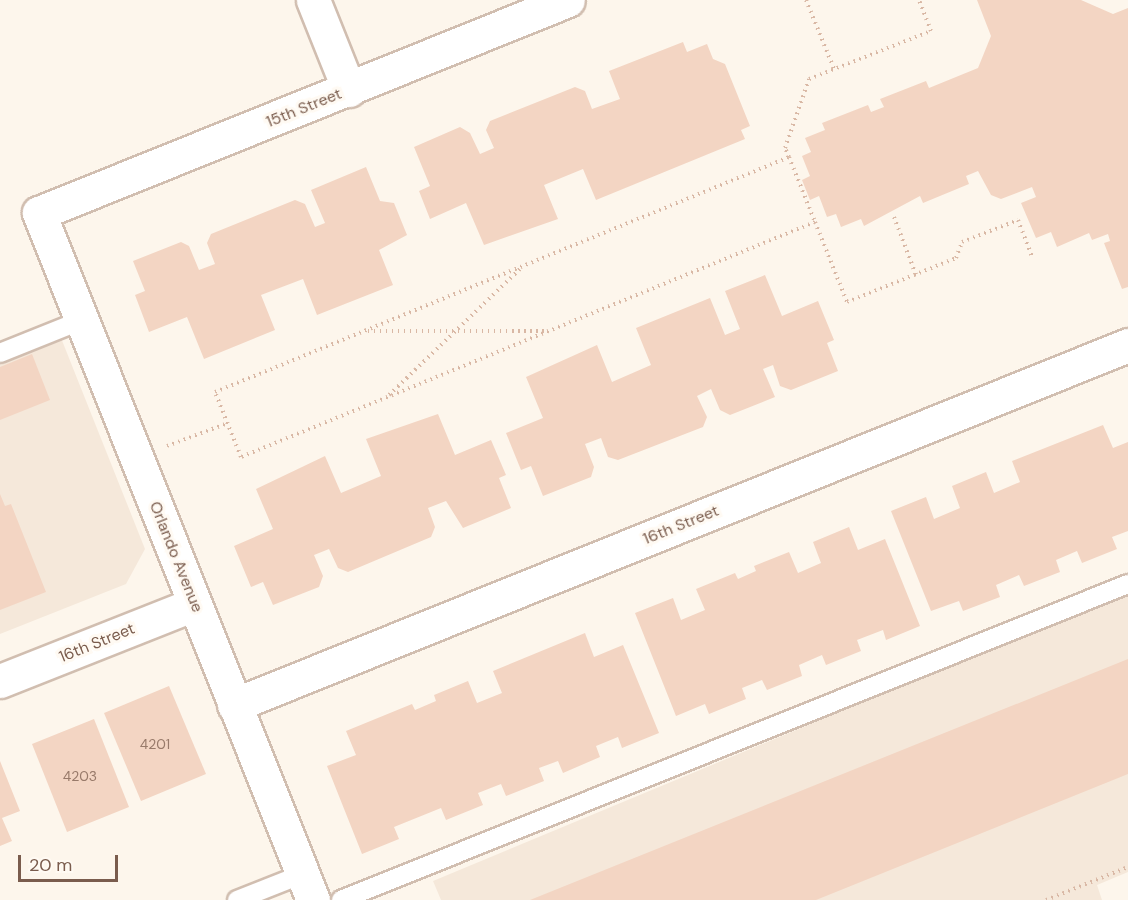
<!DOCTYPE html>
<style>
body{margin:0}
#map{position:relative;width:1128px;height:900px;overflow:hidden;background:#fdf6ec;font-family:"DM Sans",sans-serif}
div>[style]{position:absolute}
.residential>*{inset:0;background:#f5e8da}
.building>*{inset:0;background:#f3d5c3}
.path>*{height:4px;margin-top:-2px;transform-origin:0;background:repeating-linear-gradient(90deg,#d9b8a5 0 1.5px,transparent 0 6px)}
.roads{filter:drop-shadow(2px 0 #d1beb0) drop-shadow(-2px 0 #d1beb0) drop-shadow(0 2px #d1beb0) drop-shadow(0 -2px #d1beb0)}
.lane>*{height:18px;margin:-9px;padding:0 9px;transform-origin:9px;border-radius:9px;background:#fff}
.street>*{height:33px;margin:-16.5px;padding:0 16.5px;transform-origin:16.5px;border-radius:16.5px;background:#fff}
span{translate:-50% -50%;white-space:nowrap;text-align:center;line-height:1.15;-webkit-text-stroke:6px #fffaf3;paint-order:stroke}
.number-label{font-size:14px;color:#987a6a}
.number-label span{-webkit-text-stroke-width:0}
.street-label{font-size:16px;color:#7a5c4d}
.scale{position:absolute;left:18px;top:855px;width:100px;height:27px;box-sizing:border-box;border:3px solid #7a5c4d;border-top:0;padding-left:8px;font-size:18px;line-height:21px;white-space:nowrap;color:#7a5c4d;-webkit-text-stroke:4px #fffaf3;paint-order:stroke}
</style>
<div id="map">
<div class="residential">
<div style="clip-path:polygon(61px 338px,145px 549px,126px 584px,0 634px,0 362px)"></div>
<div style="clip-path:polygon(1128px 592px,1128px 872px,1097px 885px,1102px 900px,441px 900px,433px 881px)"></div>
</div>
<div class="building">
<div style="clip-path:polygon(977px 0,1081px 0,1113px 14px,1128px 8px,1128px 287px,1122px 289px,1104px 243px,1110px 241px,1108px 234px,1092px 240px,1089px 233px,1057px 247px,1051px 232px,1036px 238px,1021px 203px,1036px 197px,1032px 187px,1001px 199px,991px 195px,978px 171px,966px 176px,969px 184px,923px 203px,920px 196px,864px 226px,861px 219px,841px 227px,836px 214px,827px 217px,819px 196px,810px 200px,802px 180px,810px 176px,802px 156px,811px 152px,805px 138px,825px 130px,822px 123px,868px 105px,871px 112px,884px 107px,880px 99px,926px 81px,929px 88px,978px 68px,991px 36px)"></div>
<div style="clip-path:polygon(683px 42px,687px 52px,707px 44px,713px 59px,725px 64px,750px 126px,741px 130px,745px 139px,596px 200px,583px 169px,544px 185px,558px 219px,484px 245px,466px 203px,430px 219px,419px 191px,430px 186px,414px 147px,460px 127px,470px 133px,480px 154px,494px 148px,486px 130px,490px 121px,575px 87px,585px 91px,592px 109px,620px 99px,609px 71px)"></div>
<div style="clip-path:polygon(366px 167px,380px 201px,394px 203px,407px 235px,379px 250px,393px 285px,317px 315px,303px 279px,261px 295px,275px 330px,204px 359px,187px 317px,149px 332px,135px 295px,145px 291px,133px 261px,181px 242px,189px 246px,199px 270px,215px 264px,207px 243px,211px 234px,295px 200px,305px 204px,315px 227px,325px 223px,311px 190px)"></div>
<div style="clip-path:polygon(765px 275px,782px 316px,818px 301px,834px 340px,827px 343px,838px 371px,791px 390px,780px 386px,773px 365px,763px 369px,775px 397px,730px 415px,720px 410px,711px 389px,697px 396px,707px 417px,703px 427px,618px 460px,608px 457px,601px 438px,585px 444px,594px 467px,591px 477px,543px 496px,531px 466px,521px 470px,506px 433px,543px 418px,526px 377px,597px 345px,612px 382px,651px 365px,636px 328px,710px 298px,725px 335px,740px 329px,725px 291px)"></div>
<div style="clip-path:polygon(32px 354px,50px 400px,0 420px,0 367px)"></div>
<div style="clip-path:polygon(438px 414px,455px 455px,491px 440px,506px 475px,499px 478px,511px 508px,463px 528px,446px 501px,428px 508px,435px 527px,431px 537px,348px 572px,338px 568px,329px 549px,314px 555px,323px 576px,319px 587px,273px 605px,263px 582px,251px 587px,234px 546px,273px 529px,256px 489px,325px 456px,341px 493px,381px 476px,366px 439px)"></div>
<div style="clip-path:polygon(1103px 425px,1113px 448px,1128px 442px,1128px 531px,1112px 537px,1117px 549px,1082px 563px,1077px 551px,1056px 560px,1060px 572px,1024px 586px,1019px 575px,996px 585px,1000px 597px,963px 611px,959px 601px,931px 611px,891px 511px,926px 497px,934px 519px,960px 508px,952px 486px,986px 472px,994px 493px,1020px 482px,1012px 461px)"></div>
<div style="clip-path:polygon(0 494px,5px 506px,11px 504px,46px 592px,0 610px)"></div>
<div style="clip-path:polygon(849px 527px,858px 550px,885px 539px,920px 626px,886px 640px,883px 630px,857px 640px,861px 651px,826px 665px,822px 655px,799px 665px,802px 676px,767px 690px,762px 680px,742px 688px,746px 699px,709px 714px,705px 704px,676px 716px,635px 613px,673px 598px,681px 620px,705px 610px,696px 589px,735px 573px,738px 579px,756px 571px,754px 566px,789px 552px,798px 573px,821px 563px,813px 542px)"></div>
<div style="clip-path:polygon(585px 633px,594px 657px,623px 645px,659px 733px,622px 748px,618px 737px,596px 746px,600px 757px,563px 773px,558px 761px,539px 768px,544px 781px,506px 796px,501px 784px,478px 793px,483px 805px,446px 820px,441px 808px,394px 827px,399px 839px,362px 854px,327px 766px,356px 755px,346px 731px,412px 704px,415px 710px,436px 701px,434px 695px,468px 681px,477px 703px,502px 693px,493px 671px)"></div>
<div style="clip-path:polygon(1128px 659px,1128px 774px,816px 900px,530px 900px)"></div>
<div style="clip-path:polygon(169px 686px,206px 774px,141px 801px,104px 713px)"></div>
<div style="clip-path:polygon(94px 719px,129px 807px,67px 832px,32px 744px)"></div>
<div style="clip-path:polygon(0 761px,20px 811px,2px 818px,12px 841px,0 846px)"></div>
</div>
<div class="path">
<div style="left:806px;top:0;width:74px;rotate:67.9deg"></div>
<div style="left:789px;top:157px;width:70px;rotate:68.2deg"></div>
<div style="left:815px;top:222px;width:620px;rotate:157.74deg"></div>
<div style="left:241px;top:457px;width:70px;rotate:-111.8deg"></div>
<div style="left:215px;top:392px;width:620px;rotate:-22.26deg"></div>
<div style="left:789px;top:157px;width:10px;rotate:-114deg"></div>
<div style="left:785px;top:148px;width:73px;rotate:-70.8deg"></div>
<div style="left:809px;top:79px;width:131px;rotate:-21.5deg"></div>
<div style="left:931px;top:31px;width:33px;rotate:-111deg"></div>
<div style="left:894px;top:217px;width:62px;rotate:69.2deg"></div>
<div style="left:815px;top:222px;width:86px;rotate:68.2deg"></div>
<div style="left:847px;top:302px;width:118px;rotate:-22deg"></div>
<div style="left:956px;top:258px;width:17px;rotate:-69deg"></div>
<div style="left:962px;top:242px;width:60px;rotate:-21.4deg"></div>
<div style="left:1018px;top:220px;width:39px;rotate:69deg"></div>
<div style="left:368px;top:331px;width:179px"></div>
<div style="left:389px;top:395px;width:182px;rotate:-43.9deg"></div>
<div style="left:167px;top:446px;width:65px;rotate:-20.7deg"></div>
<div style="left:1046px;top:900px;width:88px;rotate:-21.9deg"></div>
</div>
<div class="roads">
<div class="lane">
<div style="left:0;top:353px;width:88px;rotate:-21.9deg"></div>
<div style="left:237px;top:900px;width:71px;rotate:-21.5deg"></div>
<div style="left:341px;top:900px;width:848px;rotate:-21.88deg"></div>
</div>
<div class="street">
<div style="left:313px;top:0;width:97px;rotate:68.2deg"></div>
<div style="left:0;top:681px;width:209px;rotate:-21.6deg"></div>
<div style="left:234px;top:705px;width:964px;rotate:-21.93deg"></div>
<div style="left:313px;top:900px;width:740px;rotate:-111.74deg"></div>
<div style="left:39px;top:213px;width:570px;rotate:-21.93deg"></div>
</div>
</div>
<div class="number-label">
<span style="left:155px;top:744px">4201</span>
<span style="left:80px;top:776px">4203</span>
</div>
<div class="street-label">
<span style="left:304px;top:108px;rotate:-22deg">15th Street</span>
<span style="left:681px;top:525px;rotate:-22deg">16th Street</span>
<span style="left:176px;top:557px;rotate:68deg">Orlando Avenue</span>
<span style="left:97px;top:643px;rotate:-22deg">16th Street</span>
</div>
<div class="scale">20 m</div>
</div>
